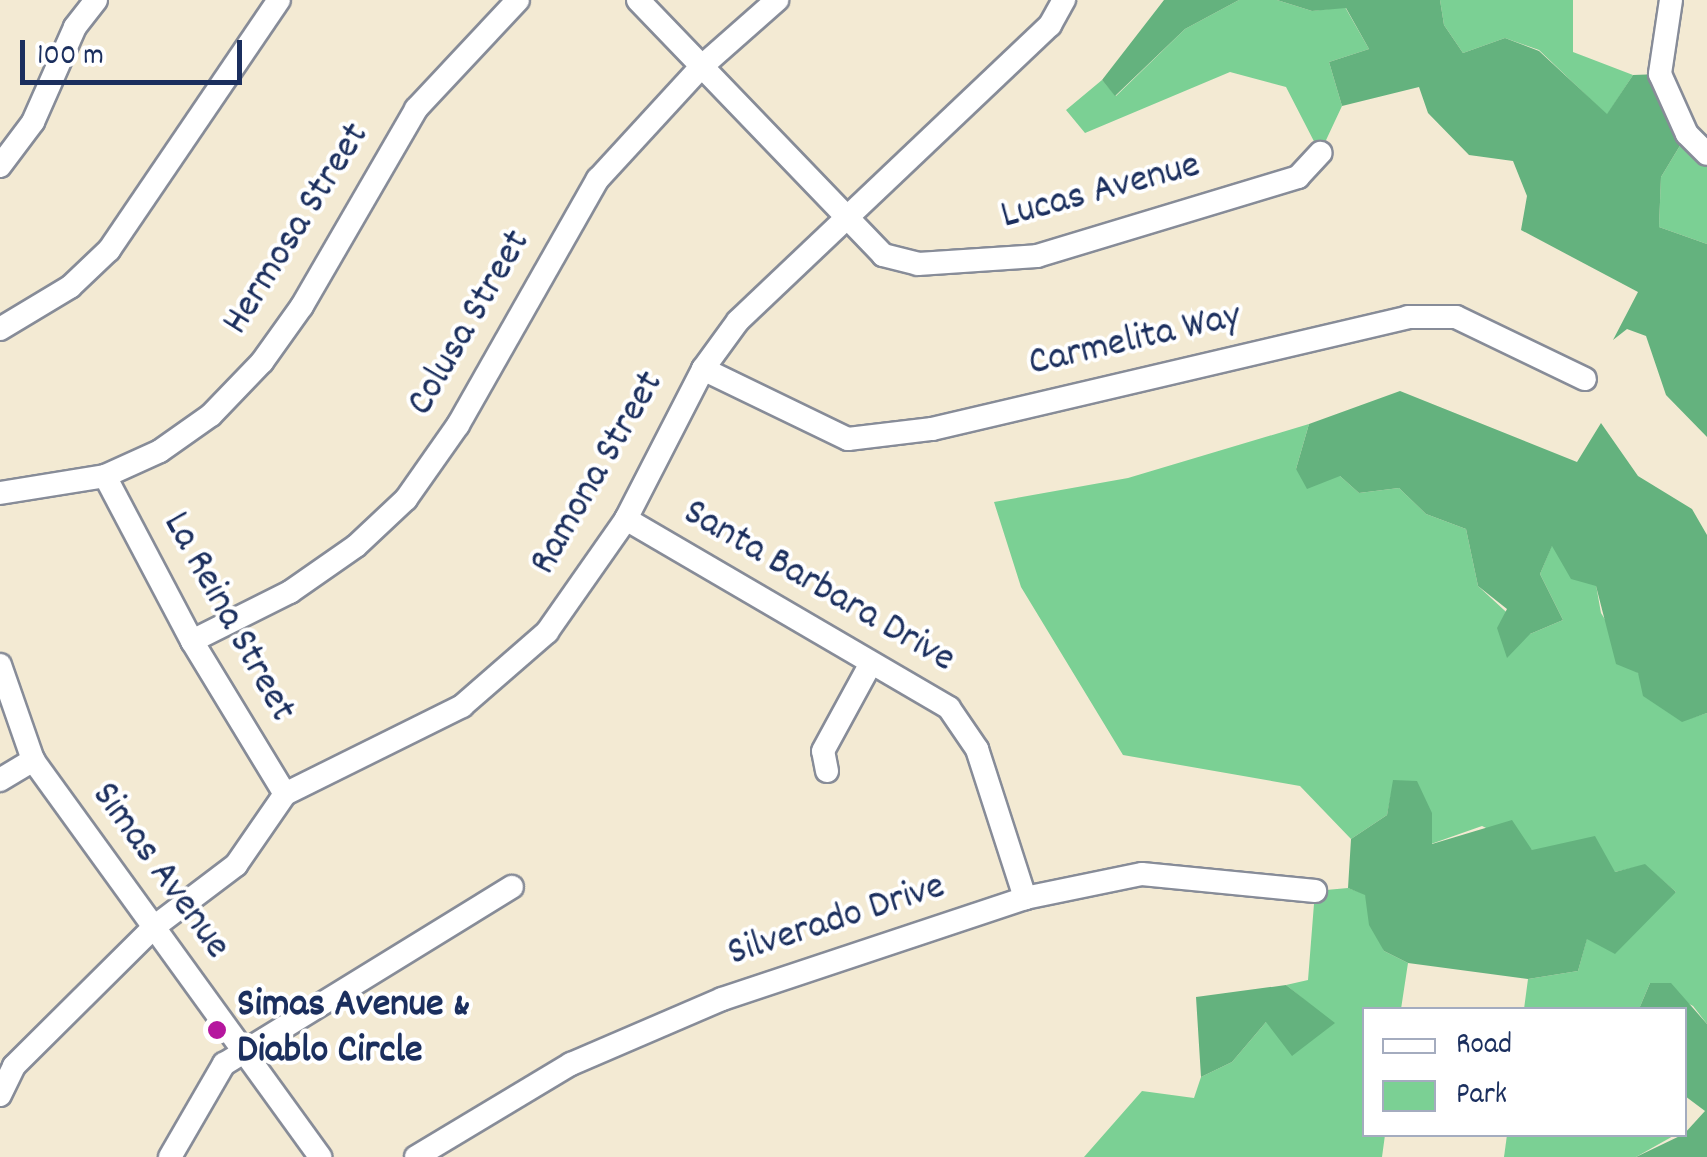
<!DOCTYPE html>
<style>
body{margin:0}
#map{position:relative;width:1707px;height:1157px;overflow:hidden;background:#f3ead3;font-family:Dekko,sans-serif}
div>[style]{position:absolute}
.green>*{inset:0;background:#7bd094}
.forest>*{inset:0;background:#64b27e}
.roads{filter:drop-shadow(2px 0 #878c98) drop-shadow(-2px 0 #878c98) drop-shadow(0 2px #878c98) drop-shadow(0 -2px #878c98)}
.minor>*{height:22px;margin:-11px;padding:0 11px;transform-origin:11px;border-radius:11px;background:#fff}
.dots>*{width:28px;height:28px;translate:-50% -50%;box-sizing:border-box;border:5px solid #fff;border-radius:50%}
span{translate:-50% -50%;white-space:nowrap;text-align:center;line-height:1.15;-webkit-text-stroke:8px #fff;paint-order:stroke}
.street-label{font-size:40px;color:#1b2f5e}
.poi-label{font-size:40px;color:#1b2f5e;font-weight:700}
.left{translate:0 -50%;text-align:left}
.legend{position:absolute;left:1362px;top:1007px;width:325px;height:130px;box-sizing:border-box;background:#fff;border:2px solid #a4acbf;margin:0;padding:12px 18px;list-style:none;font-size:30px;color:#1b2f5e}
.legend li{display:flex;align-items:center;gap:20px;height:50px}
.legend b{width:50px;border:2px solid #a4acbf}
.scale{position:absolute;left:20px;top:40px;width:222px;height:45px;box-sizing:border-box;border:5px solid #1b2f5e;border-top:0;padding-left:12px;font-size:30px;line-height:35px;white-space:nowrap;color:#1b2f5e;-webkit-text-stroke:8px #fff;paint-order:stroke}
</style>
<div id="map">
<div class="green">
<div style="clip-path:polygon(1239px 0,1277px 0,1312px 11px,1345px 7px,1369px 49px,1329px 62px,1342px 106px,1320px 153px,1286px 87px,1230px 72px,1085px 133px,1066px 110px,1102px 80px,1116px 96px,1185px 29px)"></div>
<div style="clip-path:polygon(1440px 0,1573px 0,1573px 52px,1633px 75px,1607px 115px,1539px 50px,1505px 38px,1463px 53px,1444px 25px)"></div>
<div style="clip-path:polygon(1687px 134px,1707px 154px,1707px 244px,1659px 227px,1661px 177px)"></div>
<div style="clip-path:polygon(1309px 424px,1296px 469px,1340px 476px,1359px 493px,1399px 488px,1426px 514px,1466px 529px,1478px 586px,1530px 634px,1563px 620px,1540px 574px,1552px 545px,1596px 585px,1601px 613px,1638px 673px,1682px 721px,1707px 713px,1707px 1024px,1693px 1006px,1650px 983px,1639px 1009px,1524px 1009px,1528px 979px,1578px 971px,1587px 938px,1676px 892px,1645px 865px,1615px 872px,1532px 850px,1482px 826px,1431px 844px,1394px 780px,1387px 815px,1351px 839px,1300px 786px,1123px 755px,1021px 587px,994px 502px,1128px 478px)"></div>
<div style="clip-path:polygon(1348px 888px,1365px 894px,1384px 951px,1408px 963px,1401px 1009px,1364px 1010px,1364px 1134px,1385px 1135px,1382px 1157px,1084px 1157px,1142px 1091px,1194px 1098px,1201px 1077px,1232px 1062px,1266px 1022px,1334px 1024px,1286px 985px,1308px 980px,1315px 891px)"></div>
<div style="clip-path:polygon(1507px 1135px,1675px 1135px,1636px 1157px,1504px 1157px)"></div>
</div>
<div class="forest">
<div style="clip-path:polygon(1164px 0,1239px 0,1185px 29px,1115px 96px,1102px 80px)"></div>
<div style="clip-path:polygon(1277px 0,1440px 0,1444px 25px,1463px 53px,1505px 38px,1539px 51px,1607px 114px,1633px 75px,1660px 74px,1687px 134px,1661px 177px,1659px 227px,1707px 244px,1707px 437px,1666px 395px,1646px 336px,1627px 329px,1613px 340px,1638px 292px,1521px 230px,1527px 196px,1513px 161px,1469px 155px,1428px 113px,1419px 87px,1342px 106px,1329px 62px,1369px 49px,1346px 8px,1312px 11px)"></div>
<div style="clip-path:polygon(1400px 391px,1577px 462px,1601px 423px,1638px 476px,1692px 509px,1707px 535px,1707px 713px,1682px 722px,1643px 696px,1638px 673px,1616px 664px,1596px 586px,1571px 579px,1552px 546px,1540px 574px,1563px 620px,1530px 634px,1507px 658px,1497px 628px,1507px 609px,1478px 586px,1466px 529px,1426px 514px,1399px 488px,1359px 493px,1340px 476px,1307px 489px,1296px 469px,1309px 424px)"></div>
<div style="clip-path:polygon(1393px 780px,1417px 781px,1432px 813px,1432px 844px,1512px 820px,1532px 850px,1595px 836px,1615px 872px,1645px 864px,1676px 892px,1615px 954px,1587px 939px,1578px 971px,1528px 979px,1408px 963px,1384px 951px,1369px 925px,1365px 895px,1348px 888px,1351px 839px,1387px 815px)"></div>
<div style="clip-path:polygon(1650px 983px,1671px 983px,1707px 1024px,1707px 1157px,1636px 1157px,1684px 1134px,1705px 1111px,1685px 1096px,1684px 1010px,1639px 1009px)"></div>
<div style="clip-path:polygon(1286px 985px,1335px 1023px,1292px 1056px,1266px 1022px,1232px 1062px,1201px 1077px,1196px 997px)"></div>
</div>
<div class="roads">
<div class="minor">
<div style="left:638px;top:0;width:354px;rotate:46.1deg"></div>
<div style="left:883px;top:255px;width:36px;rotate:14deg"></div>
<div style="left:918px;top:264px;width:119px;rotate:-3.8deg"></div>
<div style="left:1037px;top:256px;width:273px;rotate:-16.8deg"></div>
<div style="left:1298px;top:177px;width:33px;rotate:-47deg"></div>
<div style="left:1671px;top:0;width:75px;rotate:98.5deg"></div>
<div style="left:1660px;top:74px;width:66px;rotate:65.8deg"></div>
<div style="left:1687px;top:134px;width:28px;rotate:45deg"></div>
<div style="left:0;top:166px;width:55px;rotate:-53.1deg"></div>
<div style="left:33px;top:122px;width:104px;rotate:-66.1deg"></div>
<div style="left:75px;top:27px;width:34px;rotate:-52deg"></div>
<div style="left:0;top:329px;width:82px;rotate:-31deg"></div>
<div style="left:70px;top:287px;width:54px;rotate:-43.5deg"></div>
<div style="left:109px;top:250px;width:302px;rotate:-55.8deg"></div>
<div style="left:703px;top:369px;width:161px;rotate:25.8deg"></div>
<div style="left:848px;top:439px;width:85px;rotate:-6.8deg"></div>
<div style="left:932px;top:429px;width:489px;rotate:-13.2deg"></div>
<div style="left:1408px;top:317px;width:48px"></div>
<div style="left:1456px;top:317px;width:143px;rotate:25.7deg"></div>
<div style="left:105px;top:476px;width:187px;rotate:62.2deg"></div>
<div style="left:192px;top:641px;width:179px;rotate:58.7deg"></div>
<div style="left:0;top:493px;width:106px;rotate:-9.2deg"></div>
<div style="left:105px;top:476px;width:60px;rotate:-24.4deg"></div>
<div style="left:160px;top:451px;width:62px;rotate:-35.2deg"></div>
<div style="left:211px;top:415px;width:74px;rotate:-46.1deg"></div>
<div style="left:262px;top:362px;width:69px;rotate:-54.5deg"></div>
<div style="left:302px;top:306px;width:228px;rotate:-59.9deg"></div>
<div style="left:416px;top:109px;width:149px;rotate:-46.9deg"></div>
<div style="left:626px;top:519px;width:374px;rotate:30.3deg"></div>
<div style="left:949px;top:708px;width:50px;rotate:55.7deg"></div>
<div style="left:977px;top:749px;width:157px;rotate:72.1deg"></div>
<div style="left:192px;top:641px;width:110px;rotate:-26.6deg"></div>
<div style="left:290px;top:592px;width:80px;rotate:-34.9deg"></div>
<div style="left:356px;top:546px;width:69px;rotate:-43.2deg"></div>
<div style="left:406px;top:499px;width:90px;rotate:-54.9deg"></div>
<div style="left:458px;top:425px;width:283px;rotate:-60.4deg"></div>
<div style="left:598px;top:179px;width:151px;rotate:-47.4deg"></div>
<div style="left:700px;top:68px;width:103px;rotate:-41.4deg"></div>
<div style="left:0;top:665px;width:101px;rotate:70.8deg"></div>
<div style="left:33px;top:760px;width:490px;rotate:54.1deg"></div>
<div style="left:827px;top:771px;width:20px;rotate:-101deg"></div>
<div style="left:823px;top:751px;width:100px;rotate:-61.4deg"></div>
<div style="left:0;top:780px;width:39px;rotate:-31deg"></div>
<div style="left:0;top:1095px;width:32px;rotate:-64deg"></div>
<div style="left:14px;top:1066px;width:197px;rotate:-44.8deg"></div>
<div style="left:154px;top:927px;width:103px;rotate:-37.1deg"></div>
<div style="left:236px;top:865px;width:86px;rotate:-55.4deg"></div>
<div style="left:285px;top:794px;width:198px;rotate:-26.4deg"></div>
<div style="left:462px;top:706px;width:113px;rotate:-41deg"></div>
<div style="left:547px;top:632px;width:138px;rotate:-55deg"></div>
<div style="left:626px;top:519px;width:169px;rotate:-62.8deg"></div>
<div style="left:703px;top:369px;width:59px;rotate:-53.9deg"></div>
<div style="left:738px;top:321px;width:430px;rotate:-43.5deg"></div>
<div style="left:1050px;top:25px;width:29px;rotate:-61deg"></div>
<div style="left:170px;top:1157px;width:108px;rotate:-59.9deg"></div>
<div style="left:224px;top:1064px;width:338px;rotate:-31.6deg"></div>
<div style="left:416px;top:1157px;width:181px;rotate:-31deg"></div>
<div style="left:571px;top:1064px;width:164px;rotate:-23.3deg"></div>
<div style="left:722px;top:999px;width:319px;rotate:-18.4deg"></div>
<div style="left:1025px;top:898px;width:119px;rotate:-11.6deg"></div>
<div style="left:1142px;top:874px;width:174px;rotate:5.6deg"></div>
</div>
</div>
<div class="dots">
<div style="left:217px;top:1030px;background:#b5179e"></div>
</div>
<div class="street-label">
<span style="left:1101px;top:193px;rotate:-15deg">Lucas Avenue</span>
<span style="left:298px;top:230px;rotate:-58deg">Hermosa Street</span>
<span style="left:471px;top:324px;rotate:-60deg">Colusa Street</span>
<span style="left:1135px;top:342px;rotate:-13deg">Carmelita Way</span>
<span style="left:599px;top:474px;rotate:-60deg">Ramona Street</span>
<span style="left:818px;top:588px;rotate:30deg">Santa Barbara Drive</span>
<span style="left:227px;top:618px;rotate:61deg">La Reina Street</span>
<span style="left:159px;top:872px;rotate:54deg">Simas Avenue</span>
<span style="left:837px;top:922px;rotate:-18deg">Silverado Drive</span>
</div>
<div class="poi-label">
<span class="left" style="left:237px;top:1030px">Simas Avenue &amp;<br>Diablo Circle</span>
</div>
<ul class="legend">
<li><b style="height:12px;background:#fff"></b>Road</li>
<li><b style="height:28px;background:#7bd094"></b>Park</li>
</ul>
<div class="scale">100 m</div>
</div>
